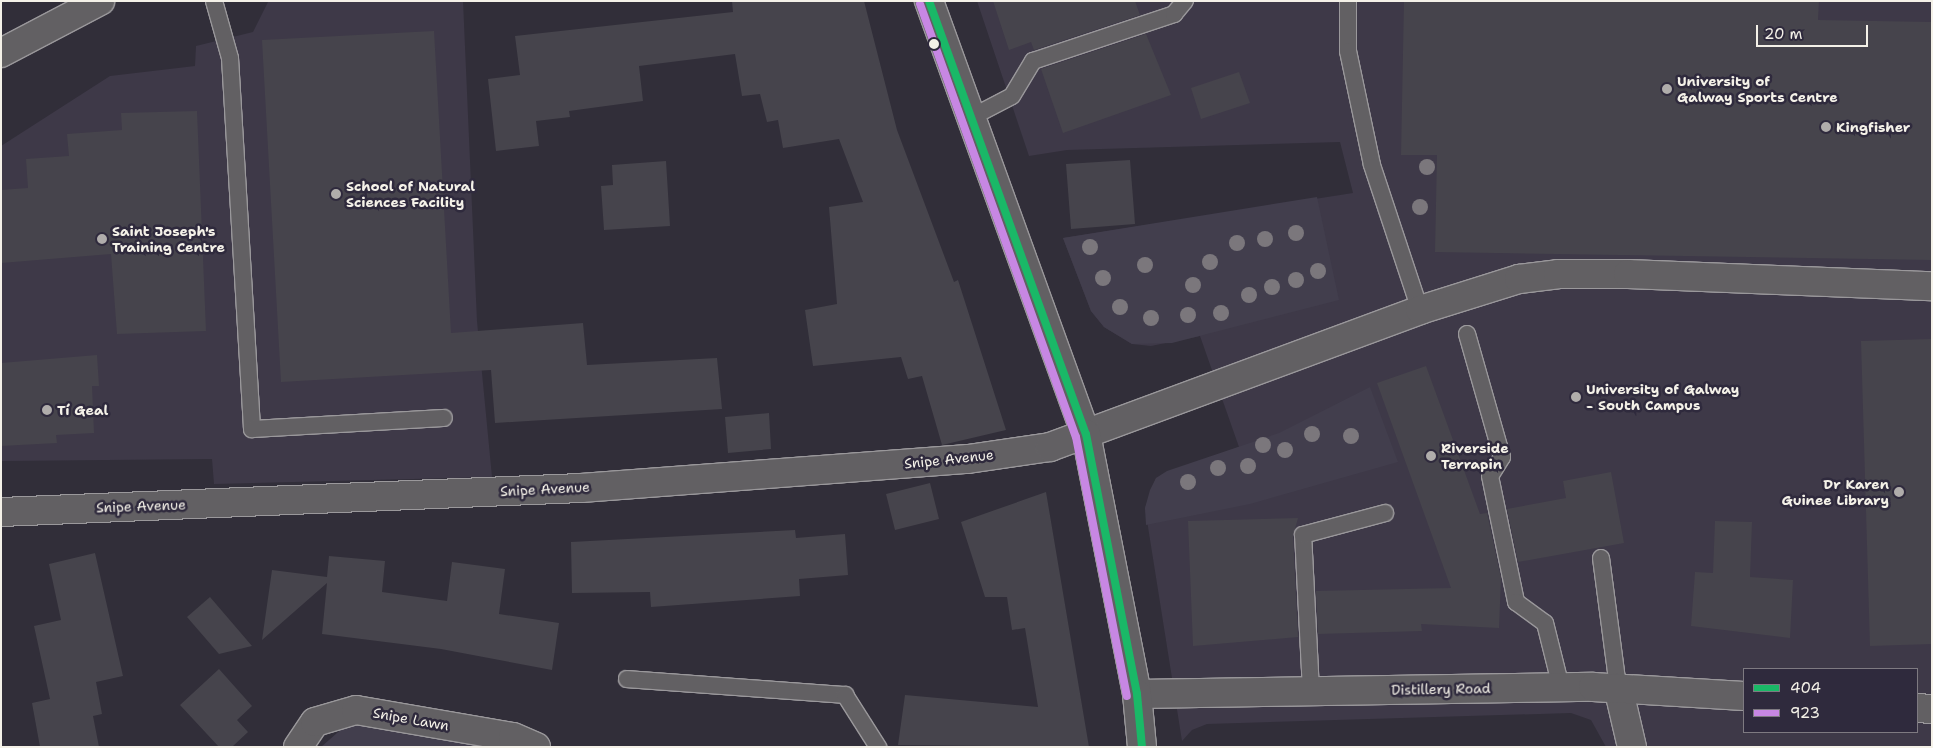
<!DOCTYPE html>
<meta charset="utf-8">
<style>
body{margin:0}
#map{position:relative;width:1933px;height:748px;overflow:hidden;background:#312e39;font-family:"Shantell Sans",sans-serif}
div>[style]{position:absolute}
.built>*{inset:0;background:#3e3948}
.green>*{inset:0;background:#423e4d}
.building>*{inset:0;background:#46444c}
.roads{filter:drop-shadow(1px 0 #9a989b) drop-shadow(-1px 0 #9a989b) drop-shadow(0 1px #9a989b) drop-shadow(0 -1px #9a989b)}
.lane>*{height:16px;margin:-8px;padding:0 8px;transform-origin:8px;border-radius:8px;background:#626063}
.street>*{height:28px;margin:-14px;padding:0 14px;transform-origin:14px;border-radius:14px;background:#626063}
.secondary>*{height:28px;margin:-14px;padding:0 14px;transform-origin:14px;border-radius:14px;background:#626063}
.highway>*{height:28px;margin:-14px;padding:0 14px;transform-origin:14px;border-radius:14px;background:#626063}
.bus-1>*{height:8px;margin:-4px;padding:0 4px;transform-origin:4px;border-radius:4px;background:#1ab867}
.bus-2>*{height:8px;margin:-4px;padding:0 4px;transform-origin:4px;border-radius:4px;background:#c787e3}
.trees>*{width:16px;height:16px;margin:-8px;border-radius:50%;background:#7b777c}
.dots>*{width:14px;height:14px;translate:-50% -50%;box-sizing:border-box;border:2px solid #2f2a3d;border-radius:50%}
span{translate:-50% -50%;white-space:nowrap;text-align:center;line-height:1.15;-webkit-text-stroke:5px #2f2a3d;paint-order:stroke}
.poi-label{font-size:14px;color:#f4f1e8;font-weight:700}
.left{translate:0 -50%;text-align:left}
.right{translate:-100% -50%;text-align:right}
.street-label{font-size:14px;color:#f4f1e8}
.frame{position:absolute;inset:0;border:2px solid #f4f1e8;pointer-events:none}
.legend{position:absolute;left:1743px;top:668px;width:175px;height:65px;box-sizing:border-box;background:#2f2a3d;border:1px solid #7e7a81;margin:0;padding:6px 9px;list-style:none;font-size:15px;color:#f4f1e8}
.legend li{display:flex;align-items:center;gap:10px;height:25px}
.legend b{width:25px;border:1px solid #7e7a81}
.scale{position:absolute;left:1756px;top:25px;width:112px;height:22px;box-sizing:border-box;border:2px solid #f4f1e8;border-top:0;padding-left:6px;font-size:15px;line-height:18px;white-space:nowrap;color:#f4f1e8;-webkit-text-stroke:4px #2f2a3d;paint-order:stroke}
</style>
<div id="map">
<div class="built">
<div style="clip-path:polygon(463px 1px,477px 321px,492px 477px,214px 484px,212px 459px,1px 461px,1px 146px,110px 76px,195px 66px,196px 46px,253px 32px,268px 2px)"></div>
<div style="clip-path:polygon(evenodd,977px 1px,1932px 1px,1932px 747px,1606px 747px,1591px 720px,1571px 713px,1207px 724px,1192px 730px,1182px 741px,1145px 508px,1156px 478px,1239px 447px,1200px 336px,1151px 346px,1132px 344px,1104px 327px,1091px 311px,1063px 238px,1353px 193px,1340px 142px,1067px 150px,1029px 156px,977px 1px,1744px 669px,1917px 669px,1917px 732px,1744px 732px,1744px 669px)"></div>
</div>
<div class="green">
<div style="clip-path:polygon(1317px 197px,1339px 300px,1172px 343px,1132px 344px,1104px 327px,1091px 311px,1063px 238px)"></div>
<div style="clip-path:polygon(1370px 387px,1398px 462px,1250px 504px,1146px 525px,1145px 508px,1150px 490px,1156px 478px,1167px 471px,1279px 433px)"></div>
<div style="clip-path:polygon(353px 719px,521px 747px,321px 747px)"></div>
</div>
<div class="building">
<div style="clip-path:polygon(732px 1px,864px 1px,897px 130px,954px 282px,958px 280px,1006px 430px,942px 445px,922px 376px,908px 379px,901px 357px,813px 366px,805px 310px,837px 304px,829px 207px,863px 202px,839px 139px,783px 148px,778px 120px,767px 122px,760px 94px,742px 96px,735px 54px,639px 66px,643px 101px,569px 111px,570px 117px,536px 121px,539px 146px,496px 151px,488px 79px,520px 75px,515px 36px,733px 12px)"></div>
<div style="clip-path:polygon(993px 1px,1135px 1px,1140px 15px,1034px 50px,1031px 42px,1009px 50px)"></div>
<div style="clip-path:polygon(1404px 1px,1819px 1px,1818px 20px,1932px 22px,1932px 260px,1435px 252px,1437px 155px,1401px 155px)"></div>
<div style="clip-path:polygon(434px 31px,451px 333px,583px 323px,587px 365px,717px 358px,722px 409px,495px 423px,491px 370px,281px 382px,262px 40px)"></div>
<div style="clip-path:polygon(1146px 34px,1171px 95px,1063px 133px,1041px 69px)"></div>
<div style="clip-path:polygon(1239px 72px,1250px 103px,1201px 119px,1191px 88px)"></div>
<div style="clip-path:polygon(197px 111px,206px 331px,117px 334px,111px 254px,1px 263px,1px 190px,28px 188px,26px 159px,69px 156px,67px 134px,122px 130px,121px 113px)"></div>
<div style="clip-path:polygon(1130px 160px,1135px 224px,1071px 229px,1066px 164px)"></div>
<div style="clip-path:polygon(666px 161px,670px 226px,604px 230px,601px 186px,613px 185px,612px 165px)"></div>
<div style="clip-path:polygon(1932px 339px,1932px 644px,1870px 646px,1861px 341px)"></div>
<div style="clip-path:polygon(97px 355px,99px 386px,92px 386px,94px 433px,56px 435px,57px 443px,1px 446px,1px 363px)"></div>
<div style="clip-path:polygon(1426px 366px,1480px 514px,1487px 513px,1501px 578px,1499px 628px,1421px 624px,1422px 631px,1318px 634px,1316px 591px,1451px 588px,1377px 383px)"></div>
<div style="clip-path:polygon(769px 413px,771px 449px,728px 453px,725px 417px)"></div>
<div style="clip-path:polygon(1611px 472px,1624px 543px,1518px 562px,1507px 509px,1566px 498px,1563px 481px)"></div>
<div style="clip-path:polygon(930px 483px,939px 519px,895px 530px,886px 494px)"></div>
<div style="clip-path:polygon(1046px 492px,1089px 747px,898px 745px,905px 695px,1038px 707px,1025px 628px,1012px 630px,1007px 597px,985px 597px,961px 522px)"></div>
<div style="clip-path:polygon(1298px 518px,1293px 536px,1298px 637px,1193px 646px,1188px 521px)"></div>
<div style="clip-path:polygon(1715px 521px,1752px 522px,1750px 577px,1793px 580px,1790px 638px,1691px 626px,1695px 572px,1713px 573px)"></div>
<div style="clip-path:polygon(795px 530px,796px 538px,845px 534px,848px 575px,799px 579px,800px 596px,651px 607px,650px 592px,572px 593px,571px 542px)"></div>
<div style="clip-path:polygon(95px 553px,123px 676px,96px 682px,102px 714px,93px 716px,99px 747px,40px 747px,32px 703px,50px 699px,34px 626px,61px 620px,49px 564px)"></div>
<div style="clip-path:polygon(329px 556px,385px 561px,382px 592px,447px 601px,452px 562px,505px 569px,499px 614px,559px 623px,552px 670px,441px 649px,322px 634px,327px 583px,262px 640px,272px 570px,327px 577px)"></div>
<div style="clip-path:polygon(210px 597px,252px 646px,219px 654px,187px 617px)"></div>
<div style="clip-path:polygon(219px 669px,252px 706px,237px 720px,248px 732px,232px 747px,219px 747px,180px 705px)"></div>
</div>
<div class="roads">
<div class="lane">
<div style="left:214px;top:1px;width:59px;rotate:74.3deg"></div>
<div style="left:230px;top:58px;width:372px;rotate:86.6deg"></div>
<div style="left:252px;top:429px;width:192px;rotate:-3.3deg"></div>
<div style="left:1348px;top:1px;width:50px;rotate:90deg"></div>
<div style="left:1348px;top:51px;width:116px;rotate:78.1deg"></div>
<div style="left:1372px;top:165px;width:153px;rotate:71.7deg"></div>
<div style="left:970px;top:118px;width:47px;rotate:-27.6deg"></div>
<div style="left:1012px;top:96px;width:41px;rotate:-59deg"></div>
<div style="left:1033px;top:61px;width:149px;rotate:-18.4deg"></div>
<div style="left:1174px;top:14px;width:17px;rotate:-50deg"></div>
<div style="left:1467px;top:334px;width:128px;rotate:74.1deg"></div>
<div style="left:1502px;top:457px;width:22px;rotate:122deg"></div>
<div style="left:1490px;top:476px;width:129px;rotate:78.3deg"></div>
<div style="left:1516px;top:602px;width:36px;rotate:36deg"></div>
<div style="left:1545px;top:623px;width:66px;rotate:76deg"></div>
<div style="left:1601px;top:558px;width:130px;rotate:82.5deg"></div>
<div style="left:627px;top:679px;width:219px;rotate:4.2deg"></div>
<div style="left:845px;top:695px;width:62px;rotate:57.6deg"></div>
<div style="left:1311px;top:691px;width:156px;rotate:-92.9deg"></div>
<div style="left:1303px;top:535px;width:85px;rotate:-15deg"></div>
</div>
<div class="street">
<div style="left:1px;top:512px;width:580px;rotate:-2.37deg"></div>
<div style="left:581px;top:488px;width:388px;rotate:-4.3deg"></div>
<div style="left:968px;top:459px;width:83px;rotate:-8.3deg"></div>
<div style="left:1050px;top:447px;width:395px;rotate:-20.3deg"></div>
<div style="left:1420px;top:310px;width:104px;rotate:-17.4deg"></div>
<div style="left:1519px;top:279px;width:39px;rotate:-7deg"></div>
<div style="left:1558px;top:274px;width:70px"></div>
<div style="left:1628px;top:274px;width:304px;rotate:2.3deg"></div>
<div style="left:1618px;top:687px;width:62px;rotate:76.9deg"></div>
<div style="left:1137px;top:694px;width:456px;rotate:-0.9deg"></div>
<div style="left:1593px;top:687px;width:151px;rotate:3.4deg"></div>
<div style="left:1917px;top:708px;width:15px;rotate:4deg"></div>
<div style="left:298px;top:747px;width:30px;rotate:-56deg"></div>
<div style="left:315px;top:722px;width:43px;rotate:-16.3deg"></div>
<div style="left:356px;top:710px;width:159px;rotate:9.8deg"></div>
<div style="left:513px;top:737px;width:25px;rotate:23deg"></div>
</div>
<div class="secondary">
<div style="left:929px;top:1px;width:461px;rotate:70.1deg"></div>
<div style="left:1086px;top:434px;width:265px;rotate:78.9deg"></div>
<div style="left:1137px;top:694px;width:53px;rotate:84.6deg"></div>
</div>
<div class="highway">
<div style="left:1px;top:53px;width:112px;rotate:-27.7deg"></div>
</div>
</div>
<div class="bus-1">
<div style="left:929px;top:1px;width:461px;rotate:70.1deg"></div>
<div style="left:1086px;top:434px;width:265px;rotate:78.9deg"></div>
<div style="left:1137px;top:694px;width:53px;rotate:84.6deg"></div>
</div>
<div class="bus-2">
<div style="left:920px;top:4px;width:460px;rotate:70.2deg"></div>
<div style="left:1076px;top:437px;width:264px;rotate:78.9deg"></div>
</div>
<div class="trees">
<div style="left:1427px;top:167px"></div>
<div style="left:1420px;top:207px"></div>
<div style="left:1296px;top:233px"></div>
<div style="left:1265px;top:239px"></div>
<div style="left:1237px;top:243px"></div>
<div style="left:1090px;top:247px"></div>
<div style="left:1210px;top:262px"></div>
<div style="left:1145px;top:265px"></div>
<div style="left:1318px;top:271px"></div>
<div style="left:1103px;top:278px"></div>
<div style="left:1296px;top:280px"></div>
<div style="left:1193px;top:285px"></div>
<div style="left:1272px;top:287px"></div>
<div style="left:1249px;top:295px"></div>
<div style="left:1120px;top:307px"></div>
<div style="left:1221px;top:313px"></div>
<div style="left:1188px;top:315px"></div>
<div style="left:1151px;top:318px"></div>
<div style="left:1312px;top:434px"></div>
<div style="left:1351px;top:436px"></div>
<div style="left:1263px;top:445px"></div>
<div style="left:1285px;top:450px"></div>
<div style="left:1248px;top:466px"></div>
<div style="left:1218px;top:468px"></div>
<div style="left:1188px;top:482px"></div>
</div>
<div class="dots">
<div style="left:934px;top:44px;background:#f4f1e8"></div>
<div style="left:1667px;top:89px;background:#b0adab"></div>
<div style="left:1826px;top:127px;background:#b0adab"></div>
<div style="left:336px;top:194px;background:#b0adab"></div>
<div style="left:102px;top:239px;background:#b0adab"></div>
<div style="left:1576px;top:397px;background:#b0adab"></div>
<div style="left:47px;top:410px;background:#b0adab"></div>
<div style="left:1431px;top:456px;background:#b0adab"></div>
<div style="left:1899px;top:492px;background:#b0adab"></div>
</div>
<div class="poi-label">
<span class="left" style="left:1677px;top:89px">University of<br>Galway Sports Centre</span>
<span class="left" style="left:1836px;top:127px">Kingfisher</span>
<span class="left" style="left:346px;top:194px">School of Natural<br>Sciences Facility</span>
<span class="left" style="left:112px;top:239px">Saint Joseph's<br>Training Centre</span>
<span class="left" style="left:1586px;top:397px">University of Galway<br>- South Campus</span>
<span class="left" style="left:57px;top:410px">Tí Geal</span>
<span class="left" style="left:1441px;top:456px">Riverside<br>Terrapin</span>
<span class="right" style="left:1889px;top:492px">Dr Karen<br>Guinee Library</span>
</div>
<div class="street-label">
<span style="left:949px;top:459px;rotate:-6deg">Snipe Avenue</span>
<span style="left:545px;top:489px;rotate:-3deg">Snipe Avenue</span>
<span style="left:141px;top:506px;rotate:-2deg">Snipe Avenue</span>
<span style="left:1441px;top:689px;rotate:-1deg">Distillery Road</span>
<span style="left:411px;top:719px;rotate:10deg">Snipe Lawn</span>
</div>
<div class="frame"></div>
<ul class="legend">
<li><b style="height:6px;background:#1ab867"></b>404</li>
<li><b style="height:6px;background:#c787e3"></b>923</li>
</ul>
<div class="scale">20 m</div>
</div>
